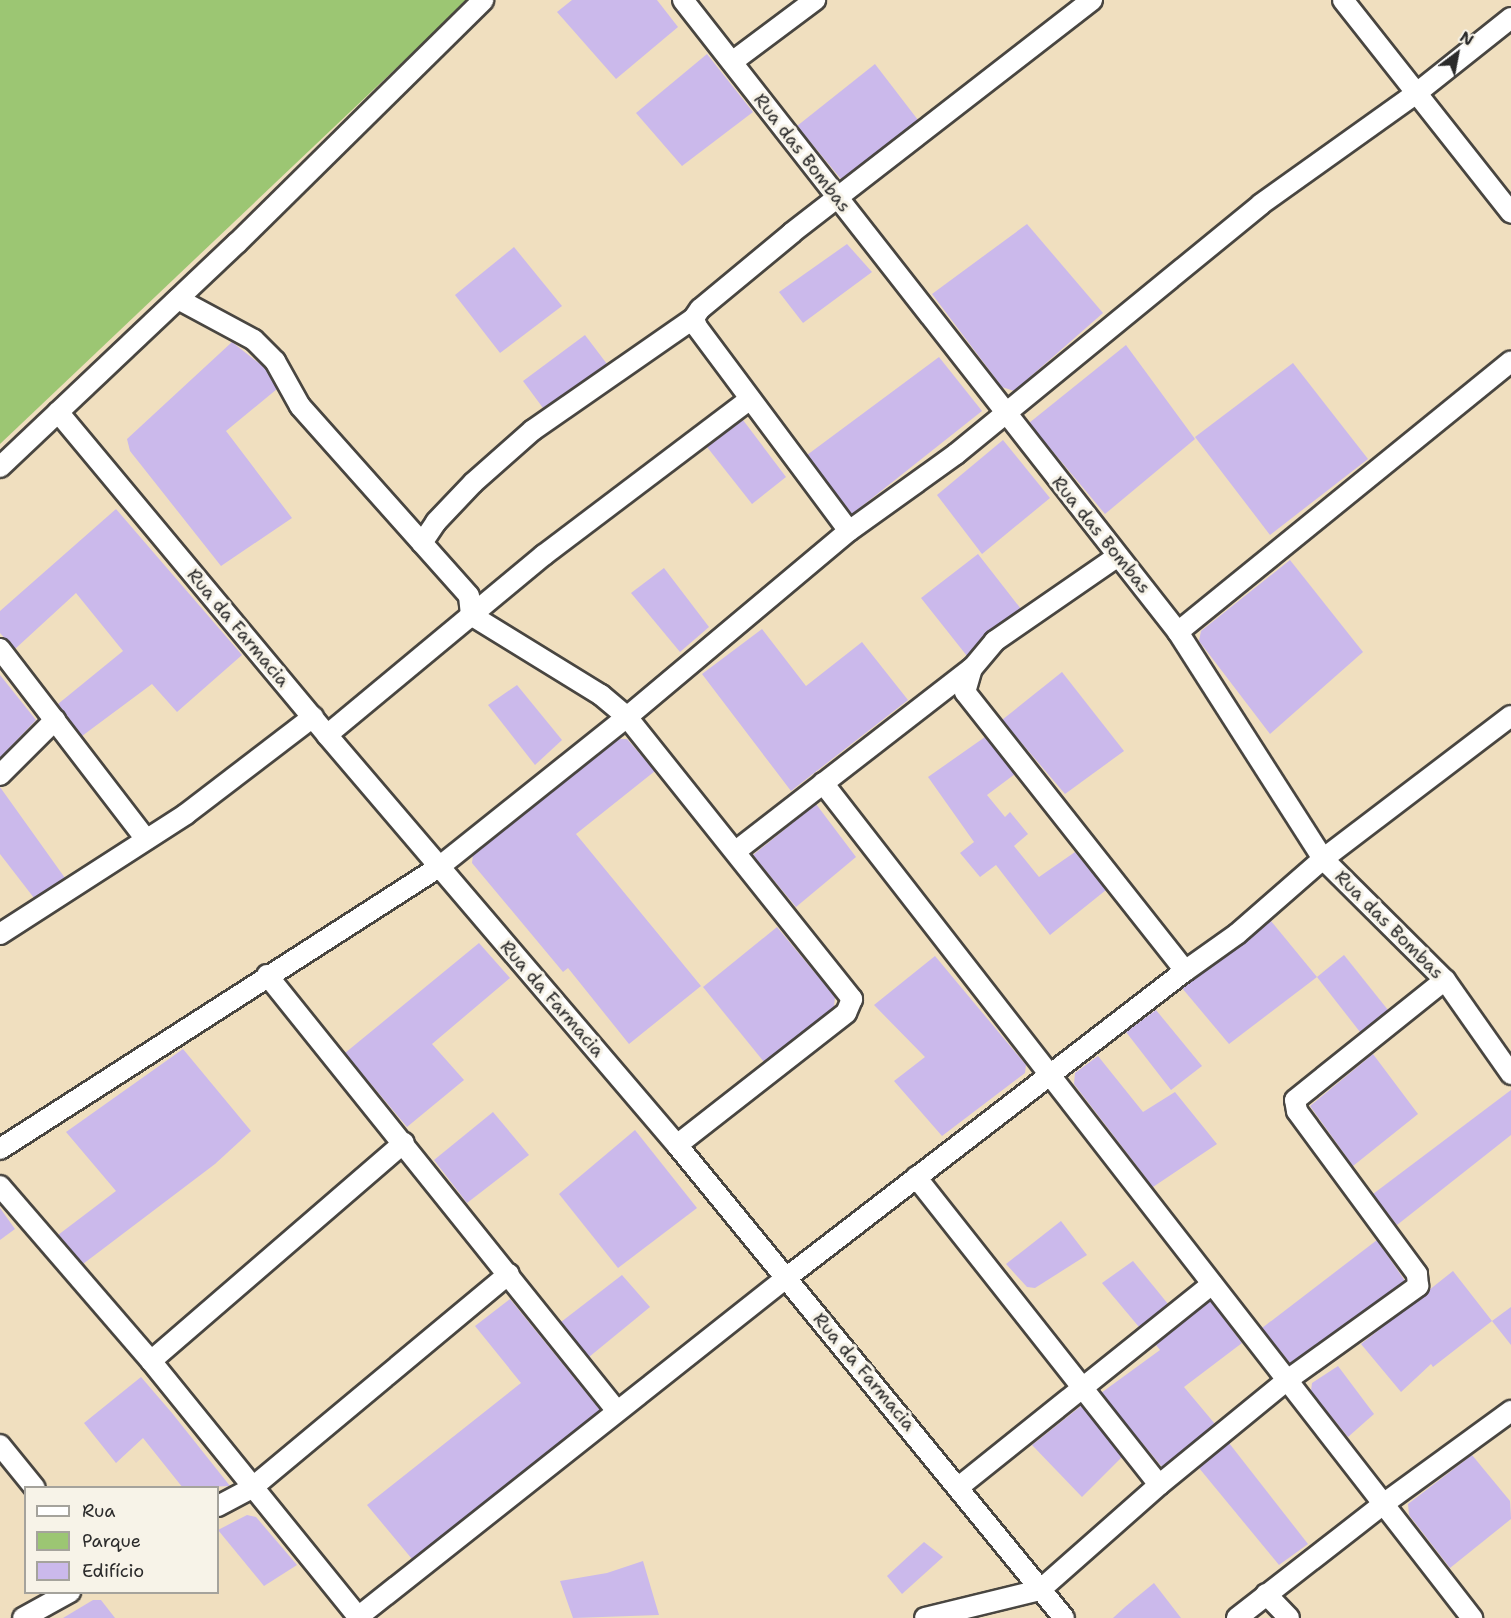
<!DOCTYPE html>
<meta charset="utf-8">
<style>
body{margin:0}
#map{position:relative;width:1511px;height:1618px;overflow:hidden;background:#f0dfbf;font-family:"Shantell Sans",sans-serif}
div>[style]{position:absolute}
.green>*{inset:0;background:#9cc673}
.building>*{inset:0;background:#cbb9eb}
.roads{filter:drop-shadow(2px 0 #494641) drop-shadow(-2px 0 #494641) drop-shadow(0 2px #494641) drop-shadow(0 -2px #494641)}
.minor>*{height:20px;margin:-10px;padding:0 10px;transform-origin:10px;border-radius:10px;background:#fff}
span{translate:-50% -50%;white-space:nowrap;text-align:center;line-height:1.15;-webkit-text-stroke:6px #f7f3e8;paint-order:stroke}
.street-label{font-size:18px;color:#2b2b2b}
.legend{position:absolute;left:24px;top:1486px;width:195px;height:108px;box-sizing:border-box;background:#f7f3e8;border:2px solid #a5a39c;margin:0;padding:8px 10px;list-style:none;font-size:18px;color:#2b2b2b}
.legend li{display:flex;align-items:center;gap:12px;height:30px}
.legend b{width:30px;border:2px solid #a5a39c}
.north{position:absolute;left:1427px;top:24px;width:60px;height:60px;-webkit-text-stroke:4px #f7f3e8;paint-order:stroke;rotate:32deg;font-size:16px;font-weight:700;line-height:24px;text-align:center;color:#2b2b2b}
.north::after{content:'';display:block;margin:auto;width:21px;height:27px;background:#2b2b2b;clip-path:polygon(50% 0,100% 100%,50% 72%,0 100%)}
</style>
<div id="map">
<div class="green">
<div style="clip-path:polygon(0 0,468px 0,0 444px)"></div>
</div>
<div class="building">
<div style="clip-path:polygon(572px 0,657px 0,678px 27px,616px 79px,557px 12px)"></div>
<div style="clip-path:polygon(707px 54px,753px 112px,682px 166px,636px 113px)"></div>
<div style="clip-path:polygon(875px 64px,918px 120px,841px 179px,797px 126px)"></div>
<div style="clip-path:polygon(1027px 224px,1103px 313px,1014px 391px,1002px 387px,932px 294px)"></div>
<div style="clip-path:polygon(847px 244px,872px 272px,803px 323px,779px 292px)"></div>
<div style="clip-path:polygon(514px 247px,562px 306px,500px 353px,455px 295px)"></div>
<div style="clip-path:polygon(585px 335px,607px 364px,543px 408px,523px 381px)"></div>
<div style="clip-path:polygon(232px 342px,265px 368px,277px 389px,226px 431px,292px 518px,221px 566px,130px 451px,127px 439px)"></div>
<div style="clip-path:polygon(1126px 345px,1195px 439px,1105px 514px,1029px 423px)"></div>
<div style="clip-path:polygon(939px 357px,982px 411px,852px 514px,807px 455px)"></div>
<div style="clip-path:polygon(1293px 363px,1368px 459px,1270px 535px,1195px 437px)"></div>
<div style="clip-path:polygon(743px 420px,786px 477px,752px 504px,707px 447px)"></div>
<div style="clip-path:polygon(1003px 440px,1050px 498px,982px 554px,937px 495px)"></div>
<div style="clip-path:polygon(116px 509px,242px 655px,177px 712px,152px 684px,82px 736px,58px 704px,123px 651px,76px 593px,15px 649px,0 633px,0 611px)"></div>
<div style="clip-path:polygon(978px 554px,1021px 609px,988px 631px,967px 656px,921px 598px)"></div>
<div style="clip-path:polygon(1290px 560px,1363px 652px,1270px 734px,1199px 641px,1201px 631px)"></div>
<div style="clip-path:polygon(664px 568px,709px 627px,680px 652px,631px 593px)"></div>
<div style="clip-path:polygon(762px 629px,806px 686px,862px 642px,908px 700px,791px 791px,702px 674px)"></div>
<div style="clip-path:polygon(1062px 672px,1124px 751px,1065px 794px,1002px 720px)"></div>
<div style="clip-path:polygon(0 675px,36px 720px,0 758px)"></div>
<div style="clip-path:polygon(517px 685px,562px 740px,535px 765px,488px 705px)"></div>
<div style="clip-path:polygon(985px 737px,1015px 774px,987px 795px,1005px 817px,1010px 812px,1028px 834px,1014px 846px,1039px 877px,1075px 852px,1106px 890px,1050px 935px,996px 865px,980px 877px,960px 853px,974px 842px,928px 777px)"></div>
<div style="clip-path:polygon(619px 739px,627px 739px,655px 771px,576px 834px,701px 986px,629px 1044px,568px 968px,563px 972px,472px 863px,473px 855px)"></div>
<div style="clip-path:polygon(0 787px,65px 878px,34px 898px,0 854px)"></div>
<div style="clip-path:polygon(816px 804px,856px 857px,796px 907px,753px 855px)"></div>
<div style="clip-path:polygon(1271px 921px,1317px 977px,1229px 1044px,1182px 988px)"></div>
<div style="clip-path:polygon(777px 927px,835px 997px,834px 1007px,764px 1062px,703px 987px)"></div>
<div style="clip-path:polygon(479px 943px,510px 978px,432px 1044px,464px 1080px,407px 1127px,345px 1053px)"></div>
<div style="clip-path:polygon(1344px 955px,1388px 1010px,1360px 1032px,1317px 977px)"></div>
<div style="clip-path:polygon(935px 956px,1026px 1065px,1025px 1073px,942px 1136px,894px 1081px,925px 1057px,874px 1005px)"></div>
<div style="clip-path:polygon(1156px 1010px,1202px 1066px,1171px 1090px,1126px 1032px)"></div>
<div style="clip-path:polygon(183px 1049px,251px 1131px,215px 1164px,83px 1264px,58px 1235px,116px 1191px,66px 1132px)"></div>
<div style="clip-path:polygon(1373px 1054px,1418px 1114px,1353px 1166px,1310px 1106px)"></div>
<div style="clip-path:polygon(1098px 1056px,1143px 1112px,1175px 1092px,1217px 1144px,1153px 1187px,1074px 1084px,1075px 1073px)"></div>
<div style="clip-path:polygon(1511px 1090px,1511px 1135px,1397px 1225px,1373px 1194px)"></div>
<div style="clip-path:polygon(493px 1112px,529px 1155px,467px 1203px,434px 1160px)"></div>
<div style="clip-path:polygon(635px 1130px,697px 1208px,618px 1268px,559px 1194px)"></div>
<div style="clip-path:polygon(0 1208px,15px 1229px,0 1240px)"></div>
<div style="clip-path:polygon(1061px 1221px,1087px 1255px,1035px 1288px,1027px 1287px,1006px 1264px)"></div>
<div style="clip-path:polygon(1377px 1240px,1405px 1281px,1290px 1363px,1262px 1328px)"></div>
<div style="clip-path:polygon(1133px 1261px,1168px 1304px,1139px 1327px,1102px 1283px)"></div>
<div style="clip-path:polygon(1453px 1271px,1492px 1321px,1433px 1367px,1431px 1364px,1401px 1392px,1361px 1344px)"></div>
<div style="clip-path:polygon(622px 1275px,650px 1307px,589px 1357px,561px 1322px)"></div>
<div style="clip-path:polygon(510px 1299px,600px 1410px,412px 1559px,367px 1505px,521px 1383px,475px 1326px)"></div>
<div style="clip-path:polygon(1210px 1301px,1242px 1343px,1184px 1387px,1215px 1424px,1162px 1467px,1101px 1393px,1160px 1350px,1156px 1345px)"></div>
<div style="clip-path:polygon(1511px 1307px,1511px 1345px,1492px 1321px)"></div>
<div style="clip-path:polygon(1338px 1366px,1374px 1414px,1348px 1437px,1311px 1391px,1312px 1383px)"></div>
<div style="clip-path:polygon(141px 1377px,172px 1413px,230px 1486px,183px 1488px,143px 1438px,116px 1463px,84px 1423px)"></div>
<div style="clip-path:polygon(1081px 1406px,1122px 1457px,1082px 1497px,1032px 1445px)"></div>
<div style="clip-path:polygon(1229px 1443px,1308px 1544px,1279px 1565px,1199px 1468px)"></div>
<div style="clip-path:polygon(1472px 1455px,1510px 1501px,1511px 1519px,1450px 1568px,1409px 1515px,1408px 1504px)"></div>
<div style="clip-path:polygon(247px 1515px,256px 1517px,297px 1565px,264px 1586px,218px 1530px)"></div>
<div style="clip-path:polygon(924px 1542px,943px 1557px,902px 1594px,887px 1576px)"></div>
<div style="clip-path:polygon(643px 1561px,659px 1615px,573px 1618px,560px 1581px,607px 1573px)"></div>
<div style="clip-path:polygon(1154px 1583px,1181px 1618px,1113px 1618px,1125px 1607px)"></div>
<div style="clip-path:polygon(93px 1600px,101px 1600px,115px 1618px,63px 1618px)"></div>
</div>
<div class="roads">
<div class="minor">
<div style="left:683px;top:0;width:803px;rotate:51.93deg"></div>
<div style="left:1178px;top:632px;width:269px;rotate:57.4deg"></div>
<div style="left:1323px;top:859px;width:172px;rotate:44.8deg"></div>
<div style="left:1445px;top:980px;width:115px;rotate:54.9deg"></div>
<div style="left:1092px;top:0;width:380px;rotate:142.2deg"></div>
<div style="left:792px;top:233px;width:119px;rotate:140.4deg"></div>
<div style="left:700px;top:309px;width:11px;rotate:124deg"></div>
<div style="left:694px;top:318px;width:9px;rotate:72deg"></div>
<div style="left:697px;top:327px;width:254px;rotate:53.3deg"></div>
<div style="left:849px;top:531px;width:132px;rotate:-35.7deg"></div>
<div style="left:956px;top:454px;width:394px;rotate:-39.3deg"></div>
<div style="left:1261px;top:204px;width:193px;rotate:-35.5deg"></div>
<div style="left:1418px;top:92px;width:119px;rotate:-38.5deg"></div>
<div style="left:1343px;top:0;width:271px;rotate:51.7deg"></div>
<div style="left:732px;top:62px;width:104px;rotate:-36.8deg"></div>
<div style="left:178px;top:299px;width:86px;rotate:28.3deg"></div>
<div style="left:254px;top:340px;width:30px;rotate:45deg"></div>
<div style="left:275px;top:361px;width:51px;rotate:60.9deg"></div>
<div style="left:300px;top:406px;width:254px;rotate:48.3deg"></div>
<div style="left:469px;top:596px;width:19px;rotate:84deg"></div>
<div style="left:471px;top:615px;width:153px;rotate:31.6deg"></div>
<div style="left:601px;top:695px;width:34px;rotate:40deg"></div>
<div style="left:627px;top:717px;width:290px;rotate:-40deg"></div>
<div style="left:58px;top:412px;width:420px;rotate:50.2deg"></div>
<div style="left:327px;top:735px;width:539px;rotate:49.51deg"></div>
<div style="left:677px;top:1145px;width:611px;rotate:50.71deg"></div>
<div style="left:0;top:467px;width:326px;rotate:-43.4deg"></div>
<div style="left:237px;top:243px;width:346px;rotate:-44.6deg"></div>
<div style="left:422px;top:543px;width:25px;rotate:-56deg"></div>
<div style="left:436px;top:522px;width:54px;rotate:-46.5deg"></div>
<div style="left:473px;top:483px;width:80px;rotate:-41.5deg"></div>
<div style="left:533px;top:430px;width:196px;rotate:-34.8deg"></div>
<div style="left:1118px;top:556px;width:150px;rotate:145.4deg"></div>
<div style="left:995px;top:641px;width:35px;rotate:130deg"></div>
<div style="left:972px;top:668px;width:25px;rotate:106deg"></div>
<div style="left:965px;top:692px;width:355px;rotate:51.7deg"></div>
<div style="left:1185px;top:971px;width:64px;rotate:-35.4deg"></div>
<div style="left:1237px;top:934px;width:114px;rotate:-41.1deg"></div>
<div style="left:1323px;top:859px;width:236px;rotate:-37.3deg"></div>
<div style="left:1178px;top:632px;width:429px;rotate:-39.1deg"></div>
<div style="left:0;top:649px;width:240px;rotate:52.5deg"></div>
<div style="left:327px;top:735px;width:282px;rotate:-39.7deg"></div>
<div style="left:544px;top:555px;width:258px;rotate:-37.1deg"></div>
<div style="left:0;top:775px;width:78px;rotate:-45deg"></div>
<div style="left:823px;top:783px;width:1058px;rotate:52.14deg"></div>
<div style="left:736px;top:851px;width:299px;rotate:-37.8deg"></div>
<div style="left:0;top:934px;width:221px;rotate:-32.8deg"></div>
<div style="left:186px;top:814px;width:160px;rotate:-37.4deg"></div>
<div style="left:267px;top:975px;width:559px;rotate:51.24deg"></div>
<div style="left:0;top:1149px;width:522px;rotate:-32.72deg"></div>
<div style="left:439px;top:867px;width:241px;rotate:-38.6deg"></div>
<div style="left:627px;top:717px;width:361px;rotate:51.4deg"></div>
<div style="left:852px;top:999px;width:15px;rotate:113deg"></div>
<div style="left:846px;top:1013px;width:214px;rotate:142deg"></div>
<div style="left:916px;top:1177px;width:392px;rotate:51.7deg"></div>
<div style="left:0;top:1186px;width:231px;rotate:49.2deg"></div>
<div style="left:151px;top:1361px;width:331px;rotate:51deg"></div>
<div style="left:151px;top:1361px;width:334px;rotate:-40.8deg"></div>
<div style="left:0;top:1445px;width:55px;rotate:50.9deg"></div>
<div style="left:960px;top:1486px;width:323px;rotate:-38.7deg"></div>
<div style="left:218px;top:1506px;width:40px;rotate:-28deg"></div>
<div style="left:253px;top:1487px;width:333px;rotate:-39.8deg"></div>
<div style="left:1266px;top:1594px;width:33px;rotate:46deg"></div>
<div style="left:358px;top:1617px;width:546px;rotate:-38.38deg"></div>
<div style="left:786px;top:1278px;width:503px;rotate:-37.58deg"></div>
<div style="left:23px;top:1618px;width:54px;rotate:-29deg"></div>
<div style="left:925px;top:1618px;width:118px;rotate:-13.7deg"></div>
<div style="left:1040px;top:1590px;width:159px;rotate:-41.4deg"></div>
<div style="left:1159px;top:1485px;width:164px;rotate:-39.3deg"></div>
<div style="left:1286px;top:1381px;width:163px;rotate:-35.7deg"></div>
<div style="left:1418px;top:1286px;width:12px;rotate:-95deg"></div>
<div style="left:1417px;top:1274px;width:202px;rotate:-126.4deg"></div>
<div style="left:1297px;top:1111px;width:11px;rotate:-100deg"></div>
<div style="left:1295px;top:1100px;width:192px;rotate:-38.7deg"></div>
<div style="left:1237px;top:1618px;width:184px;rotate:-37.9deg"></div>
<div style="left:1382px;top:1505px;width:160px;rotate:-36.1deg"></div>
</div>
</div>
<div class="street-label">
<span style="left:802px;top:153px;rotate:52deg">Rua das Bombas</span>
<span style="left:1101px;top:535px;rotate:51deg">Rua das Bombas</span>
<span style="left:238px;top:628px;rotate:50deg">Rua da Farmacia</span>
<span style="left:1389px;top:925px;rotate:45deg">Rua das Bombas</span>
<span style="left:552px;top:999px;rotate:49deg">Rua da Farmacia</span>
<span style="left:864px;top:1372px;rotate:50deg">Rua da Farmacia</span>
</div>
<ul class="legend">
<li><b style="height:8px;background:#fff"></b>Rua</li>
<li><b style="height:16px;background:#9cc673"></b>Parque</li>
<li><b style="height:16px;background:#cbb9eb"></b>Edifício</li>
</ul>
<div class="north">N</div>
</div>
